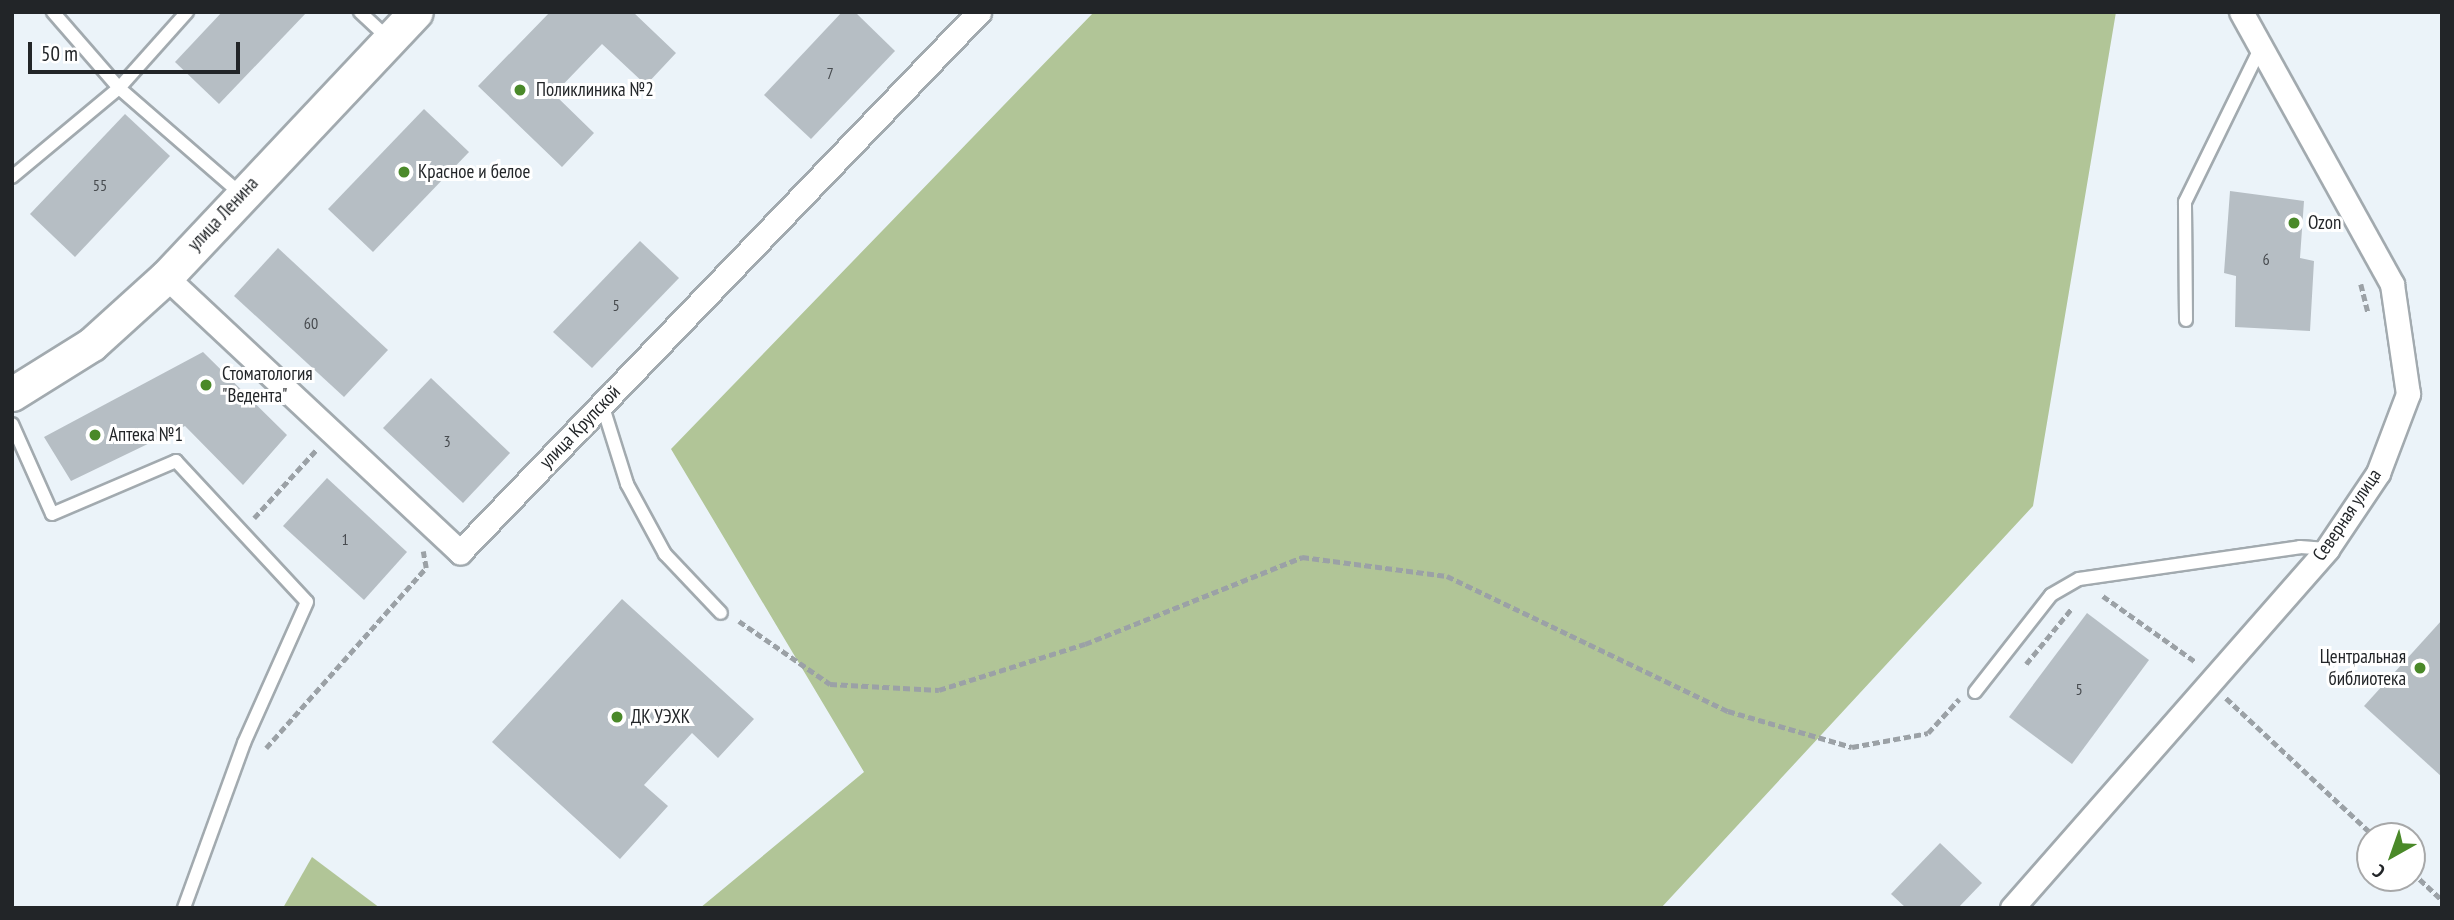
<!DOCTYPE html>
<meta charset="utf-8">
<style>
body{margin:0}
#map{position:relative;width:2454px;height:920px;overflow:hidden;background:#ebf3f9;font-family:"PT Sans Narrow",sans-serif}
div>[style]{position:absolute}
.forest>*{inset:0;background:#b1c597}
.building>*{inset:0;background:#b6bec4}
.path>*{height:4.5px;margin-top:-2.25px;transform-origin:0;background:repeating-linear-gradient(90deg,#9ba1a6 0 7px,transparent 0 10.5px)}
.roads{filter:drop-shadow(2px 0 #a2aaaf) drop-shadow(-2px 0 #a2aaaf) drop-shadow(0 2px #a2aaaf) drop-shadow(0 -2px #a2aaaf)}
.lane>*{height:12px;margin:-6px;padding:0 6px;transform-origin:6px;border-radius:6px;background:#fff}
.street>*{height:23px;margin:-11.5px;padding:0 11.5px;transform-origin:11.5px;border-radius:11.5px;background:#fff}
.secondary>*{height:33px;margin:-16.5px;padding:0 16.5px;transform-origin:16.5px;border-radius:16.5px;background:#fff}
.dots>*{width:19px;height:19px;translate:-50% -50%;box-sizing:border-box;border:4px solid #fff;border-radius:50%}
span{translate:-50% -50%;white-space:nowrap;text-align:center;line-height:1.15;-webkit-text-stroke:6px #fff;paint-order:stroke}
.number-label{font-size:16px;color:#474b4f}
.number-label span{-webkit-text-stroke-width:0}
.poi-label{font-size:19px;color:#222528}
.left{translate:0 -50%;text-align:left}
.right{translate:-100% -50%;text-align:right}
.street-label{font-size:19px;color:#222528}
.frame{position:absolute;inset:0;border:14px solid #222528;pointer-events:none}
.north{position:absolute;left:2356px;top:822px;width:70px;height:70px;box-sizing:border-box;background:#fff;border:2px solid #a7a8a9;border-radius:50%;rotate:220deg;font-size:19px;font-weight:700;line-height:28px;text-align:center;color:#222528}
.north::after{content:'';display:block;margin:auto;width:24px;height:32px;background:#4a8929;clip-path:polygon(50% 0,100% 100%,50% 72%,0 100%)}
.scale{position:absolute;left:28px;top:42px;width:212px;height:32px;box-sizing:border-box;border:4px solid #222528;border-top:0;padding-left:9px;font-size:21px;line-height:24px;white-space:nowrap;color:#222528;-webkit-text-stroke:5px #fff;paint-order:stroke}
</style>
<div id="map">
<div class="forest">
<div style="clip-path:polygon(1094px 12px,2116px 12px,2033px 506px,1661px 908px,700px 908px,864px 772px,671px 449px)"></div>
<div style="clip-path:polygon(312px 857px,380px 908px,283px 908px)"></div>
</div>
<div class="building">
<div style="clip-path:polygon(222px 12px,307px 12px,219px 104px,175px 62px)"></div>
<div style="clip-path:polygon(550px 12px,633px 12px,676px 53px,646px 85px,602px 44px,554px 94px,594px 133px,562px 167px,478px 86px)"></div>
<div style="clip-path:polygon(842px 12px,855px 12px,895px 51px,811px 139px,764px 95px)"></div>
<div style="clip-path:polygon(424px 109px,469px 152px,373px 252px,328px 209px)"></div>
<div style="clip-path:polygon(125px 114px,170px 156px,75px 257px,30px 214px)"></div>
<div style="clip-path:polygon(2230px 191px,2304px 201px,2300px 258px,2314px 261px,2310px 331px,2235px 327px,2236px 276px,2224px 273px)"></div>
<div style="clip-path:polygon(640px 241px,679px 278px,592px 368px,553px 332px)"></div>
<div style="clip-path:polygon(278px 248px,388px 350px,344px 397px,234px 296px)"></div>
<div style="clip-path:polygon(203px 352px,287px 435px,243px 485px,185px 426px,71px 481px,44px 437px)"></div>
<div style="clip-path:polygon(431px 378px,510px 453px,463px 503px,383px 428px)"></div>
<div style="clip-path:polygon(327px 478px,407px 552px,364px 600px,283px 526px)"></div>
<div style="clip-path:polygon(622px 599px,754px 719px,718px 758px,692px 733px,644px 785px,668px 806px,620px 859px,492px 742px)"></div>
<div style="clip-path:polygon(2087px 613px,2149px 660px,2072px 764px,2009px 717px)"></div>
<div style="clip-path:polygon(2442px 620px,2442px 777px,2364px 706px)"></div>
<div style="clip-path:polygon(1940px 843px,1982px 883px,1958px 908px,1906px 908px,1891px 894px)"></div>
</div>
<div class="path">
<div style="left:2361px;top:284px;width:30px;rotate:76deg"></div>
<div style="left:254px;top:518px;width:93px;rotate:-47.6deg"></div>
<div style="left:2103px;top:596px;width:114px;rotate:35.4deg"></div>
<div style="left:739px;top:621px;width:111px;rotate:34.7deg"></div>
<div style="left:830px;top:684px;width:109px;rotate:3.2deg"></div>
<div style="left:939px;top:690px;width:153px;rotate:-17.5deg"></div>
<div style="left:1085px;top:644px;width:234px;rotate:-21.8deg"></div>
<div style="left:1302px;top:557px;width:146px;rotate:7.5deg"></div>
<div style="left:1447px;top:576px;width:312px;rotate:25.7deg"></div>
<div style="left:1728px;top:711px;width:129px;rotate:16.2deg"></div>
<div style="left:1852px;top:747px;width:77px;rotate:-10.4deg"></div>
<div style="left:1928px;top:733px;width:46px;rotate:-47.6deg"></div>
<div style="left:2026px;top:664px;width:72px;rotate:-50.6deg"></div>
<div style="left:2226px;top:698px;width:202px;rotate:43deg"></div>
<div style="left:266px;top:748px;width:241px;rotate:-48.4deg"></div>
<div style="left:426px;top:568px;width:17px;rotate:-100deg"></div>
<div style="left:2412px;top:872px;width:41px;rotate:43deg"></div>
</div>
<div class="roads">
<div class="lane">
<div style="left:53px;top:12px;width:101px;rotate:49deg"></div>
<div style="left:119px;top:88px;width:162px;rotate:41deg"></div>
<div style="left:360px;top:12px;width:40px;rotate:43deg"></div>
<div style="left:12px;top:177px;width:139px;rotate:-39.8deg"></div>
<div style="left:119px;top:88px;width:102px;rotate:-48.2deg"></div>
<div style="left:2186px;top:320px;width:118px;rotate:-90.5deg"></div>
<div style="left:2185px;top:202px;width:173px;rotate:-63.9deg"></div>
<div style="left:602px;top:404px;width:84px;rotate:72.6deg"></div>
<div style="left:627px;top:484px;width:80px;rotate:61.5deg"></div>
<div style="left:665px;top:554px;width:81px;rotate:46.5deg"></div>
<div style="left:12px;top:424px;width:98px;rotate:66deg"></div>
<div style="left:52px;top:514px;width:135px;rotate:-23.1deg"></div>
<div style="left:176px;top:461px;width:192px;rotate:47.1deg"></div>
<div style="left:307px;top:602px;width:154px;rotate:114.1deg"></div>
<div style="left:244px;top:743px;width:176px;rotate:110deg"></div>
<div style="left:1975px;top:692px;width:123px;rotate:-51.9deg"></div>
<div style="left:2051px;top:595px;width:32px;rotate:-30deg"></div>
<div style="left:2079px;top:579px;width:223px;rotate:-8.2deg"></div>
<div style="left:2300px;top:547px;width:27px;rotate:4deg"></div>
</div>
<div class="street">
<div style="left:166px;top:277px;width:403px;rotate:43.1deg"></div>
<div style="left:460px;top:552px;width:749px;rotate:-46.14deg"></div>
<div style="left:2012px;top:908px;width:478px;rotate:-48.7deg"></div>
<div style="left:2327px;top:549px;width:92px;rotate:-56.1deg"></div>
<div style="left:2378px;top:473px;width:85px;rotate:-69.2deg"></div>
<div style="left:2408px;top:394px;width:111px;rotate:-98.3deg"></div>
<div style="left:2392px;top:284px;width:311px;rotate:-119deg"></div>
</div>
<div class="secondary">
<div style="left:12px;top:394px;width:94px;rotate:-32deg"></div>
<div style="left:92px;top:344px;width:100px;rotate:-42.2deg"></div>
<div style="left:166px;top:277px;width:364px;rotate:-46.7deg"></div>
</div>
</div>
<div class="dots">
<div style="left:520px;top:90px;background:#4a8929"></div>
<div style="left:404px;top:172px;background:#4a8929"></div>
<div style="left:2294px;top:223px;background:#4a8929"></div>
<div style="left:206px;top:385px;background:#4a8929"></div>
<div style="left:95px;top:435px;background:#4a8929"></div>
<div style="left:2420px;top:668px;background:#4a8929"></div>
<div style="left:617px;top:717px;background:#4a8929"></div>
</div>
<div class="number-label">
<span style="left:830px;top:73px">7</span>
<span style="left:100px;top:185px">55</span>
<span style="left:2266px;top:259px">6</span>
<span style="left:616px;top:305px">5</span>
<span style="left:311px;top:323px">60</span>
<span style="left:447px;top:441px">3</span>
<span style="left:345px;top:539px">1</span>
<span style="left:2079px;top:689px">5</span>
</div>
<div class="poi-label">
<span class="left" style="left:536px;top:90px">Поликлиника №2</span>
<span class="left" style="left:418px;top:172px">Красное и белое</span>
<span class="left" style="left:2308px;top:223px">Ozon</span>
<span class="left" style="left:222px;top:385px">Стоматология<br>"Ведента"</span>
<span class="left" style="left:109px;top:435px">Аптека №1</span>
<span class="right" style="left:2406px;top:668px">Центральная<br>библиотека</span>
<span class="left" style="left:631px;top:717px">ДК УЭХК</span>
</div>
<div class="street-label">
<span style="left:223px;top:214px;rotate:-47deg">улица Ленина</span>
<span style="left:580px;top:427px;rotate:-46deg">улица Крупской</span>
<span style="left:2347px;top:515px;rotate:-56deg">Северная улица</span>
</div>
<div class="frame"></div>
<div class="north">С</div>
<div class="scale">50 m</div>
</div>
